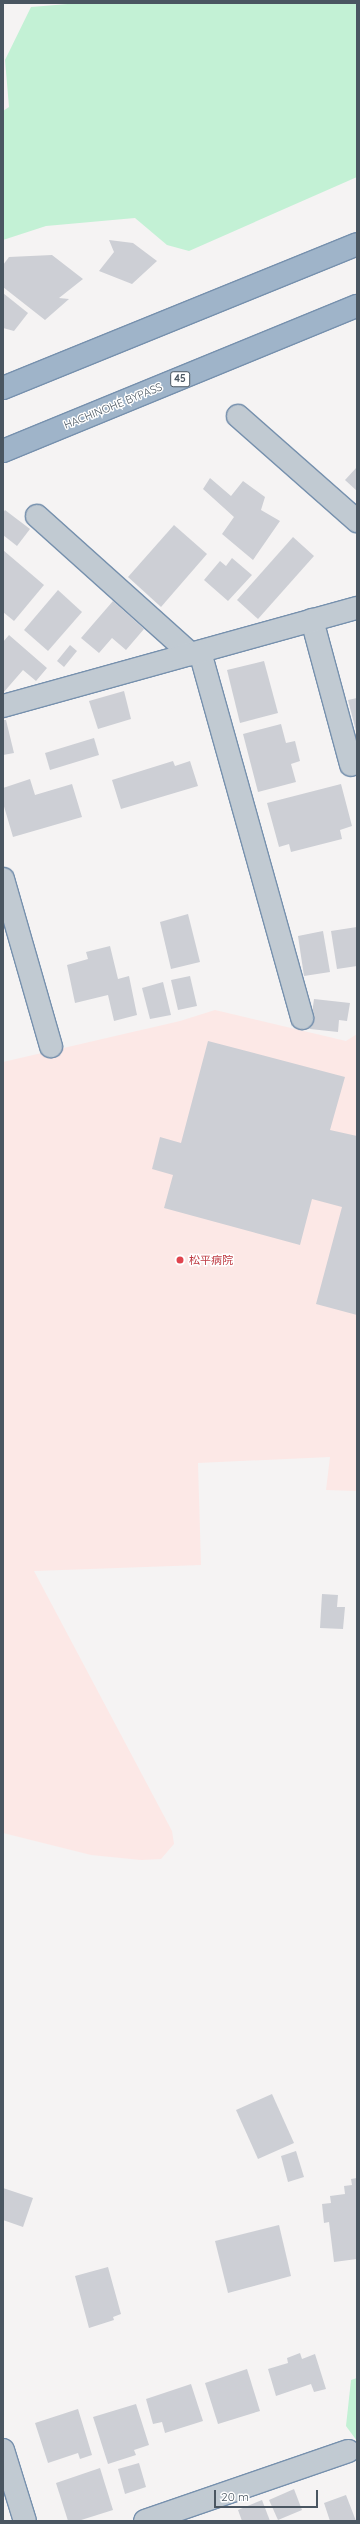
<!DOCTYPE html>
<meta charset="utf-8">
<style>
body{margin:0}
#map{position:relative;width:360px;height:2524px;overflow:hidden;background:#f5f3f3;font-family:Quicksand,"Noto Sans JP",sans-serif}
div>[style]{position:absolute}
.medical>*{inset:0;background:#fce8e6}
.green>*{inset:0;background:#c3f1d5}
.building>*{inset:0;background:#cdcfd5}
.roads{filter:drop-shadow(1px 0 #7690ad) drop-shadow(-1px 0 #7690ad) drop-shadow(0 1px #7690ad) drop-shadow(0 -1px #7690ad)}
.minor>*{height:22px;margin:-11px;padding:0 11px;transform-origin:11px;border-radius:11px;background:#c1cad2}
.trunk>*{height:22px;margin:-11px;padding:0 11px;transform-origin:11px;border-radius:11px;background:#9fb4c9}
.dots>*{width:11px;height:11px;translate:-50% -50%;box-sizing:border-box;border:2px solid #fff;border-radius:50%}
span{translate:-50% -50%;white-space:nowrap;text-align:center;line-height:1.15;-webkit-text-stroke:3px #fff;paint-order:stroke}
.shield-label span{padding:1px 3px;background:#fff;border:1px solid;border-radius:3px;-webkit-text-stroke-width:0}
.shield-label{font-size:10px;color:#4a5661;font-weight:700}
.street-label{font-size:11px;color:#4a5661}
.health-label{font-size:11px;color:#be3a42}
.left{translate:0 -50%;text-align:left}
.frame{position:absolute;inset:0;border:4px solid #4a5661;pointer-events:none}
.scale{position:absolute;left:214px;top:2490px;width:104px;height:18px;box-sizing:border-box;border:2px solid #4a5661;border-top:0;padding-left:5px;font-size:12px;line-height:14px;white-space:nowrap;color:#4a5661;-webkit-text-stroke:3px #fff;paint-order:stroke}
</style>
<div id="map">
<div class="medical">
<div style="clip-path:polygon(215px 1010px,346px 1041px,357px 1034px,357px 1491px,326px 1490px,330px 1457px,198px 1463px,201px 1565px,34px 1571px,172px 1831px,174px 1844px,161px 1859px,141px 1860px,91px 1855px,3px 1833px,3px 1062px,180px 1021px)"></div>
</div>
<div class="green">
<div style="clip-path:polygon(80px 3px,357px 3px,357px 177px,189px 251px,167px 245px,135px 218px,46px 226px,3px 240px,3px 111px,9px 107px,5px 60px,31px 7px)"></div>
<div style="clip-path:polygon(357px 2378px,357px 2441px,346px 2426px,351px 2380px)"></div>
</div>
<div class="building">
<div style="clip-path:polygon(109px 240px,133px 243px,157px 261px,132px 284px,99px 271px,114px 252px)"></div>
<div style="clip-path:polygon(52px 255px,83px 279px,59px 298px,69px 299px,45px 320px,3px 287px,3px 265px,9px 257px)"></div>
<div style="clip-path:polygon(3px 293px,28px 313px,14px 331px,3px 328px)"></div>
<div style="clip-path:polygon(357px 467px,357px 491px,345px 480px)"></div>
<div style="clip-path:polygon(210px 478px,231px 496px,243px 481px,265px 497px,261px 510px,280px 521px,253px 560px,222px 534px,234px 517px,203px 489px)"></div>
<div style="clip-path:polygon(5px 510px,30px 529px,17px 546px,3px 535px,3px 513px)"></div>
<div style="clip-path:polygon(174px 525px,207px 554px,161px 607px,128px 577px)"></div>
<div style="clip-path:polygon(293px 537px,314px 556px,258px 619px,237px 600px)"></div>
<div style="clip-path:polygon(3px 550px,44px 585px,14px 621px,3px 612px)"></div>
<div style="clip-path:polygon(232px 558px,252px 575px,228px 601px,204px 580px,220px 561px,226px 566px)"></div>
<div style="clip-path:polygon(58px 590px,82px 612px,48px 651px,24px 630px)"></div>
<div style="clip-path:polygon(113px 601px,144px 629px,126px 650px,112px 638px,99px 653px,81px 638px)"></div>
<div style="clip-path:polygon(9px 635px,47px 668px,36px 681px,23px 670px,3px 693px,3px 642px)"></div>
<div style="clip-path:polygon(70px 645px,77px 651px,64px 667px,57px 661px)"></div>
<div style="clip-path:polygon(264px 661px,278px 713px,240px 723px,227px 670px)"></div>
<div style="clip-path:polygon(124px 691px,131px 719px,98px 729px,89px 701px)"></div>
<div style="clip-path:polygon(357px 698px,357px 731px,356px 731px,348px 700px)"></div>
<div style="clip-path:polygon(3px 720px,6px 720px,14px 753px,3px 755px)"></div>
<div style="clip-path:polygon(281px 724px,286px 743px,295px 741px,300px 761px,291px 764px,296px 782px,258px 792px,243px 734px)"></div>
<div style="clip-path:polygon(94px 738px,99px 755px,50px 770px,45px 753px)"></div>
<div style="clip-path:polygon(173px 761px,175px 766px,190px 761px,198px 786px,121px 809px,112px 780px)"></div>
<div style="clip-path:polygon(30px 779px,35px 795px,72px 784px,82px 817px,13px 837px,3px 803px,3px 788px)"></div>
<div style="clip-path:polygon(341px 784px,352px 826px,340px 830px,342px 839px,291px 852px,289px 844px,279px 847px,267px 803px)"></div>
<div style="clip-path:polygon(188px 914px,200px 962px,171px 969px,160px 922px)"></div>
<div style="clip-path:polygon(357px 927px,357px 966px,337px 969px,331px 931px)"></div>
<div style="clip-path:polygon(323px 931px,330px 972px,304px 976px,298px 936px)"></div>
<div style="clip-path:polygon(110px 946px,118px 979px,129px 976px,137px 1015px,114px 1021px,108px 995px,75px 1003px,67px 965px,88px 959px,86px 952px)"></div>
<div style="clip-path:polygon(190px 976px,197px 1006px,178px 1010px,171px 980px)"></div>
<div style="clip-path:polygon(163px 982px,171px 1015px,150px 1019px,142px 988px)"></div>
<div style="clip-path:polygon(314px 999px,350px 1003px,347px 1021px,339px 1020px,338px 1032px,310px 1029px)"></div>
<div style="clip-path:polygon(208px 1041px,345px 1077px,330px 1130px,357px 1136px,357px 1315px,316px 1304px,342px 1207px,312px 1199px,300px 1245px,164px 1208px,173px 1175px,152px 1169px,160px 1137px,181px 1143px)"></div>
<div style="clip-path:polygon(322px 1594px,338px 1595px,337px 1607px,345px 1607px,343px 1629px,320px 1628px)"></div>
<div style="clip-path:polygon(272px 2094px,294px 2143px,258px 2159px,236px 2110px)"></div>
<div style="clip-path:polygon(296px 2151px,304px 2177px,288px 2182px,281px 2156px)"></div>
<div style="clip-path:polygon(357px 2178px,357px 2259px,334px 2262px,329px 2222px,324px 2223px,322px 2204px,331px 2203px,330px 2196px,345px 2194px,344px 2186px,352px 2185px,351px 2179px)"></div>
<div style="clip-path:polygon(3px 2188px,33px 2198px,23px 2227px,3px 2220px)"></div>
<div style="clip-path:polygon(279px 2225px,291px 2276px,228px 2293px,215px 2241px)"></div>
<div style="clip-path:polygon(108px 2267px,121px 2314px,113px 2317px,114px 2320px,89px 2328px,75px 2276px)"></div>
<div style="clip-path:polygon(300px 2353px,302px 2359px,315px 2354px,326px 2389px,314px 2392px,311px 2384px,276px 2396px,268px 2369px,288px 2363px,287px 2358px)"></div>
<div style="clip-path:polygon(247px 2369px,260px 2411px,218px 2424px,205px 2383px)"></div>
<div style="clip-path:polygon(191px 2384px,203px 2421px,165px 2433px,162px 2422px,153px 2424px,146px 2399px)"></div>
<div style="clip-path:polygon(136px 2404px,149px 2445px,134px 2450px,136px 2455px,108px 2464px,93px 2417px)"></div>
<div style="clip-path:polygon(78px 2409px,92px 2455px,80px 2459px,78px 2453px,48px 2463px,35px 2423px)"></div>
<div style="clip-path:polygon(139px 2463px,146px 2487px,125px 2494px,118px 2469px)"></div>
<div style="clip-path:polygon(100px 2468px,113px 2510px,78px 2521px,68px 2521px,56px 2483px)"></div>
<div style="clip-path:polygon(294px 2489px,302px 2510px,278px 2520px,269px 2500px)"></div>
<div style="clip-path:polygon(346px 2495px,356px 2521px,330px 2521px,324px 2503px)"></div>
<div style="clip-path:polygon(262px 2500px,270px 2521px,242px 2521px,238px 2510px)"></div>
</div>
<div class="roads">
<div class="minor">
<div style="left:238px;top:416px;width:159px;rotate:41.4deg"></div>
<div style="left:37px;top:516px;width:207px;rotate:41.9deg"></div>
<div style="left:312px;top:620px;width:150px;rotate:74.9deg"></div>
<div style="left:200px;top:652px;width:380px;rotate:74.4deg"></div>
<div style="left:3px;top:706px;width:367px;rotate:-15.5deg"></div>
<div style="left:3px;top:879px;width:174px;rotate:74deg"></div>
<div style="left:3px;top:2450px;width:74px;rotate:72.8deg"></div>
<div style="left:145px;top:2521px;width:215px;rotate:-19deg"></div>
</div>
<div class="trunk">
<div style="left:3px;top:388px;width:382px;rotate:-22.1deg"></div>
<div style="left:3px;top:451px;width:383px;rotate:-22.3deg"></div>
</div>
</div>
<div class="dots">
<div style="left:180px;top:1260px;background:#e0444e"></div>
</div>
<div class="shield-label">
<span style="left:180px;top:379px">45</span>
</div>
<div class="street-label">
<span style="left:113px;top:406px;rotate:-22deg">HACHINOHE BYPASS</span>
</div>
<div class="health-label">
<span class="left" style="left:189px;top:1260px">松平病院</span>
</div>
<div class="frame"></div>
<div class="scale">20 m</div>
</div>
